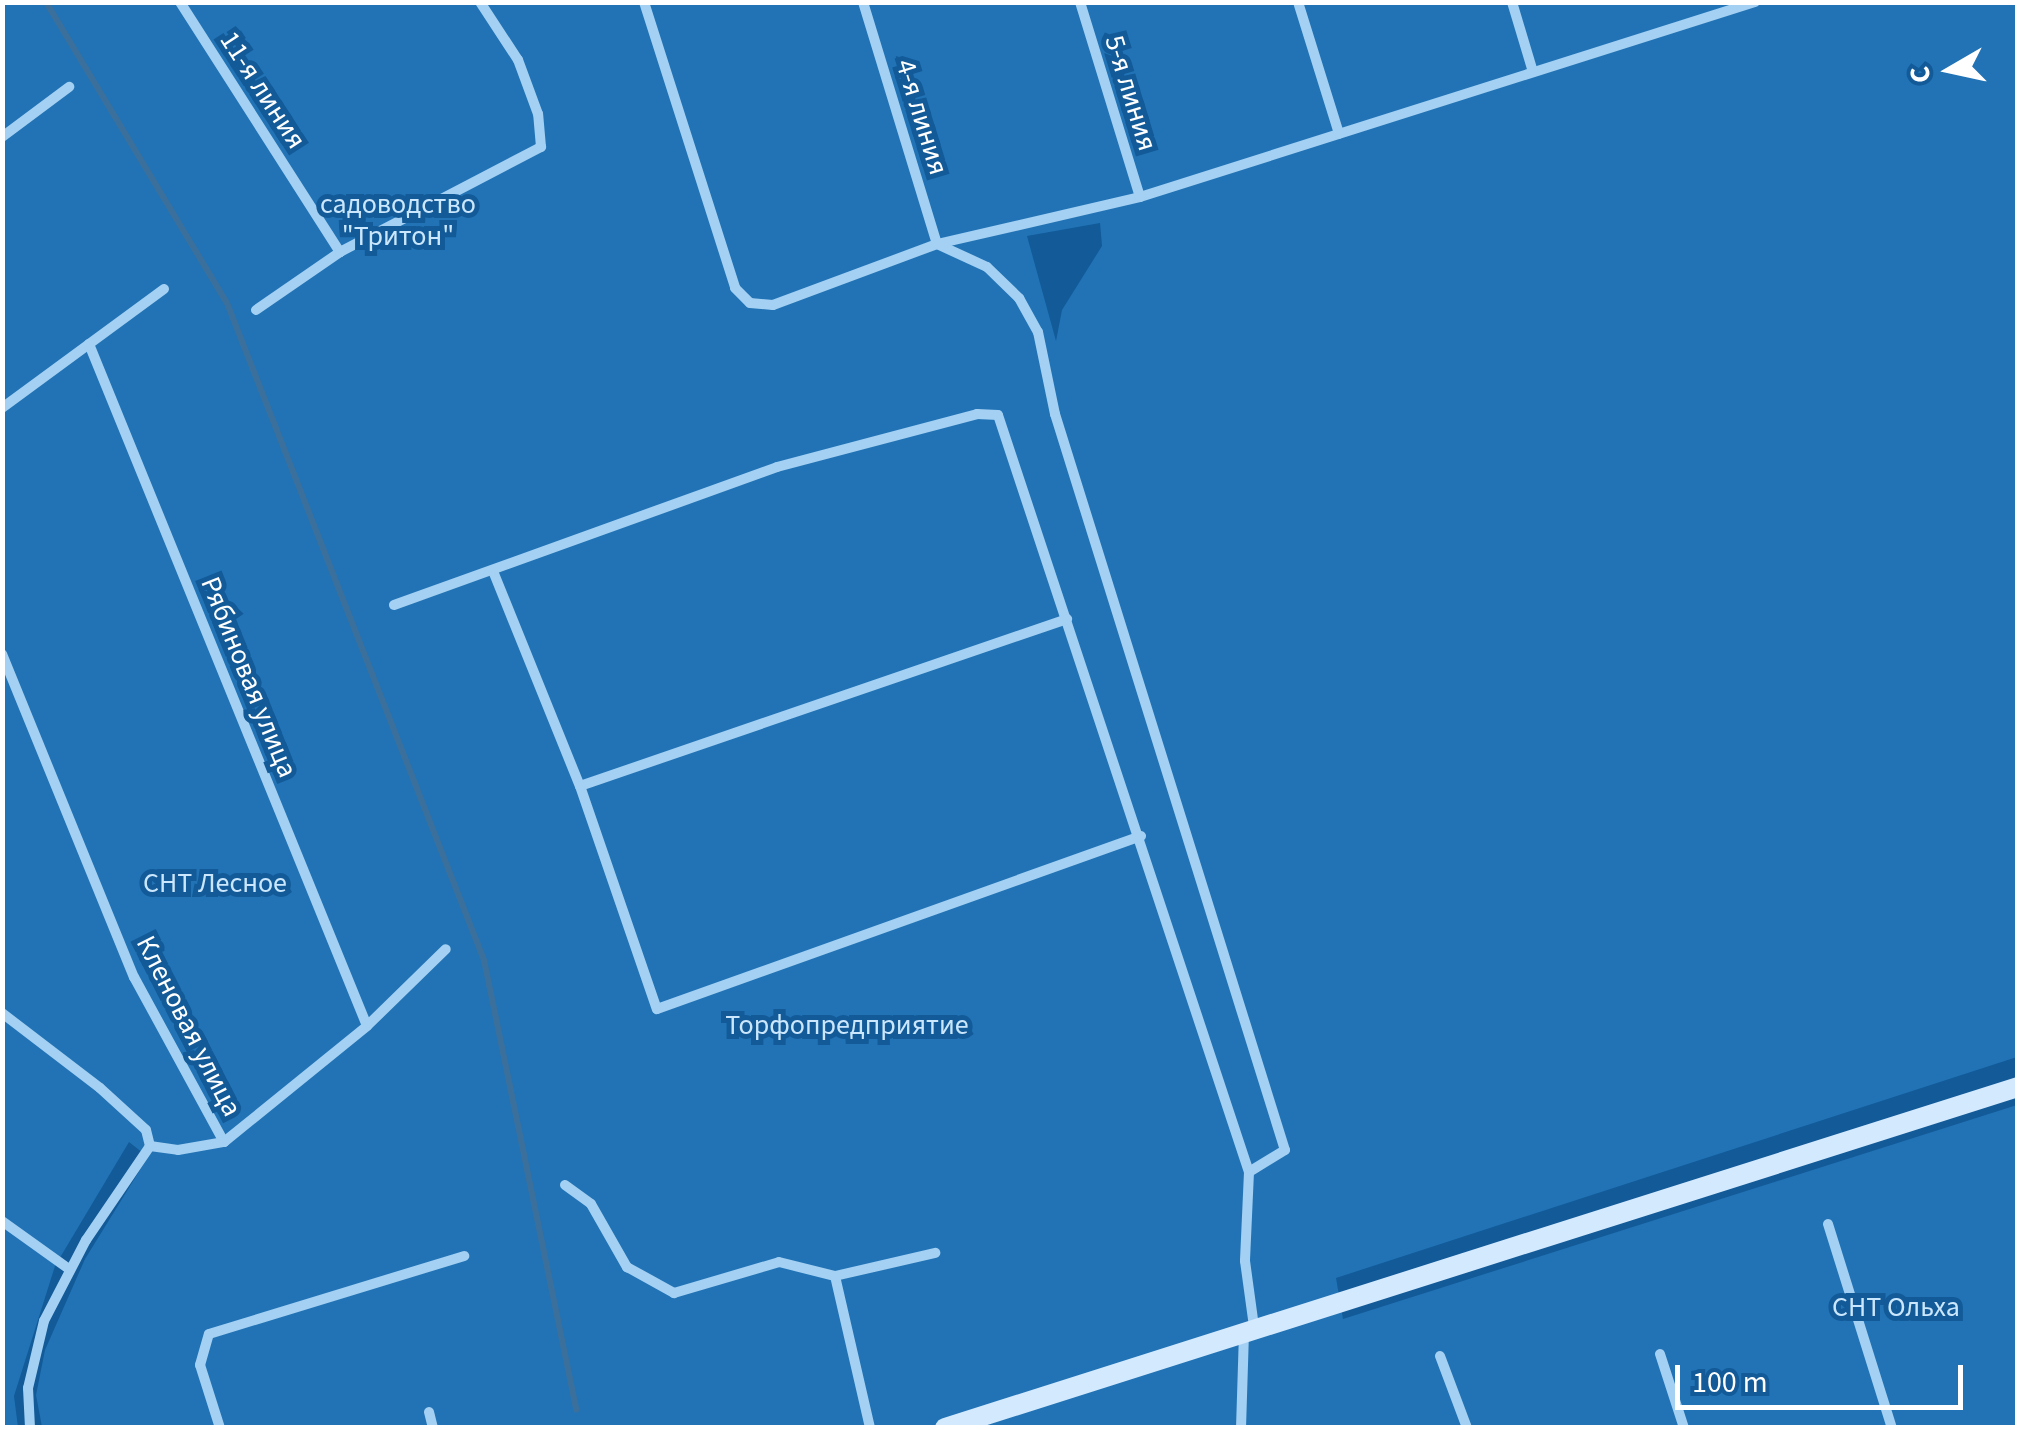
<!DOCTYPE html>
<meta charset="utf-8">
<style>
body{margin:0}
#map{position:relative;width:2020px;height:1430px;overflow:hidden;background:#125a98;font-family:"Source Sans 3",sans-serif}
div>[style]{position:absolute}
.green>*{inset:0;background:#2173b5}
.stream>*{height:6px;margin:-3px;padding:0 3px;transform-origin:3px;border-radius:3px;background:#3c709c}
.street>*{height:10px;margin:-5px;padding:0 5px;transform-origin:5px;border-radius:5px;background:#a3d0f3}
.secondary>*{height:20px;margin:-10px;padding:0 10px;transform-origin:10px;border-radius:10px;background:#d3e9fd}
span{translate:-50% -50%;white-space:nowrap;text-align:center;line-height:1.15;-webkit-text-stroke:10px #125a98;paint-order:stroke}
.street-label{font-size:28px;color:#fff}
.park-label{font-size:28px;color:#cbe7fd}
.frame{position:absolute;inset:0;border:5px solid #fff;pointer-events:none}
.north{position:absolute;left:1900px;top:20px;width:100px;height:100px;-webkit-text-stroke:8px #125a98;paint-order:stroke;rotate:261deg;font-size:28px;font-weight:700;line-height:40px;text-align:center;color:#fff}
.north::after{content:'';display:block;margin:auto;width:35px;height:45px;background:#fff;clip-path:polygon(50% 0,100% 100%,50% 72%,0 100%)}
.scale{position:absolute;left:1675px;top:1365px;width:288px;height:45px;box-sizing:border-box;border:5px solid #fff;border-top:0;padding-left:12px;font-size:30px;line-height:35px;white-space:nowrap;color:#fff;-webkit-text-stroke:8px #125a98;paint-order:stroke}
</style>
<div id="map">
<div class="green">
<div style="clip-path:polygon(evenodd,3px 3px,2017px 3px,2017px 1057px,1336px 1278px,1343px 1319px,2017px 1105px,2017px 1427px,42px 1427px,36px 1395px,45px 1350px,85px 1259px,148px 1157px,129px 1142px,55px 1266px,14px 1396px,18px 1427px,3px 1428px,3px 3px,1100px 223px,1102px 246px,1062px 310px,1056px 341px,1027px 236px,1100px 223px)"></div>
</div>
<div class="stream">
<div style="left:46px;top:2px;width:351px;rotate:59deg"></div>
<div style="left:227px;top:303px;width:705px;rotate:68.64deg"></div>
<div style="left:484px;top:960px;width:459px;rotate:78.4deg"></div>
</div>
<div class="street">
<div style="left:180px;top:2px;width:297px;rotate:57.4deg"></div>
<div style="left:644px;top:2px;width:300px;rotate:72.3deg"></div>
<div style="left:735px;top:288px;width:21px;rotate:45deg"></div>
<div style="left:750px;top:303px;width:23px;rotate:5deg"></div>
<div style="left:773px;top:305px;width:175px;rotate:-20.4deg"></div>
<div style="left:937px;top:244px;width:208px;rotate:-13deg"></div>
<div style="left:1140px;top:197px;width:645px;rotate:-17.59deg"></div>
<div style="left:863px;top:2px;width:253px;rotate:73deg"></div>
<div style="left:937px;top:244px;width:55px;rotate:24.7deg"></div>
<div style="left:987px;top:267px;width:45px;rotate:44.1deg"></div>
<div style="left:1019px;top:298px;width:39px;rotate:61deg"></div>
<div style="left:1038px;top:332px;width:84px;rotate:78.3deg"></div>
<div style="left:1055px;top:414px;width:771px;rotate:72.65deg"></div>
<div style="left:1285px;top:1150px;width:42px;rotate:148.6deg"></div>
<div style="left:1249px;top:1172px;width:89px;rotate:92.6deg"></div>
<div style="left:1245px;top:1261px;width:67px;rotate:82.2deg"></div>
<div style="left:1080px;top:2px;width:204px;rotate:72.9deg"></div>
<div style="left:1298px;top:2px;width:138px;rotate:72.7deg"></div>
<div style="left:1512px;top:2px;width:73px;rotate:73.3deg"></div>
<div style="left:2px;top:137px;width:84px;rotate:-36.7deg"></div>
<div style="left:256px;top:310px;width:102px;rotate:-34.6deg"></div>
<div style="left:340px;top:252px;width:227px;rotate:-27.6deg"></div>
<div style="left:541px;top:147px;width:33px;rotate:-95deg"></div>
<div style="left:538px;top:114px;width:58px;rotate:-110.3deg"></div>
<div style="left:518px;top:60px;width:69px;rotate:-123.2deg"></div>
<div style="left:89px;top:344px;width:736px;rotate:67.82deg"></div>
<div style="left:2px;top:408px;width:201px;rotate:-36.3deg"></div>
<div style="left:493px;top:571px;width:232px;rotate:68deg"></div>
<div style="left:580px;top:786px;width:236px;rotate:71deg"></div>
<div style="left:657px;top:1009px;width:514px;rotate:-19.67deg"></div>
<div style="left:394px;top:605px;width:407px;rotate:-19.8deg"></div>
<div style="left:777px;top:467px;width:207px;rotate:-14.8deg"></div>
<div style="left:977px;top:414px;width:21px;rotate:3deg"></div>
<div style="left:998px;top:415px;width:798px;rotate:71.66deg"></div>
<div style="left:2px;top:654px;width:349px;rotate:67.8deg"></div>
<div style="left:134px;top:977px;width:188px;rotate:61.4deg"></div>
<div style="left:580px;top:786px;width:515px;rotate:-18.93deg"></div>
<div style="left:2px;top:1013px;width:123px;rotate:37.4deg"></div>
<div style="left:100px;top:1088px;width:62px;rotate:42.4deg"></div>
<div style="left:146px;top:1130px;width:16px;rotate:76deg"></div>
<div style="left:150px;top:1146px;width:114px;rotate:124.2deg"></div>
<div style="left:86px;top:1240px;width:91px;rotate:117.4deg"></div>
<div style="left:44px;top:1321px;width:69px;rotate:103.4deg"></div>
<div style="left:28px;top:1388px;width:40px;rotate:87.1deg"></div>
<div style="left:150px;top:1146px;width:28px;rotate:8deg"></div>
<div style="left:178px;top:1150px;width:47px;rotate:-9.9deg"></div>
<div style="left:224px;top:1142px;width:184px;rotate:-39deg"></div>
<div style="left:367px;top:1026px;width:110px;rotate:-44.3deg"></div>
<div style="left:565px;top:1185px;width:32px;rotate:36deg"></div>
<div style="left:591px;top:1204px;width:73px;rotate:60.3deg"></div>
<div style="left:627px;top:1267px;width:54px;rotate:29deg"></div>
<div style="left:674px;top:1293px;width:109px;rotate:-16.4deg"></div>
<div style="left:779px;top:1262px;width:58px;rotate:14deg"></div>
<div style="left:835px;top:1276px;width:103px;rotate:-13deg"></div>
<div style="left:2px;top:1221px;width:82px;rotate:35.6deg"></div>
<div style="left:1828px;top:1224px;width:214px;rotate:72.6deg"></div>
<div style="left:835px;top:1276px;width:156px;rotate:77deg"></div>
<div style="left:1660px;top:1354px;width:78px;rotate:72deg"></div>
<div style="left:1440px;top:1356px;width:77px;rotate:69.4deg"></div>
<div style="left:429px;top:1412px;width:16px;rotate:76deg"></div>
<div style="left:220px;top:1428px;width:66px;rotate:-107.6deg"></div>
<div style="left:200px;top:1365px;width:32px;rotate:-74deg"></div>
<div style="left:209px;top:1334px;width:267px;rotate:-17deg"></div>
<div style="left:1241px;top:1428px;width:94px;rotate:-88.2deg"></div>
</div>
<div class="secondary">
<div style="left:945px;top:1428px;width:1126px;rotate:-17.63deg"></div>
</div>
<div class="street-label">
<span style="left:263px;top:90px;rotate:57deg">11-я линия</span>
<span style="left:1131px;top:93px;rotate:73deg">5-я линия</span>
<span style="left:922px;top:117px;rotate:73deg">4-я линия</span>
<span style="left:249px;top:677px;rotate:68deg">Рябиновая улица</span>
<span style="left:189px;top:1026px;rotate:63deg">Кленовая улица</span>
</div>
<div class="park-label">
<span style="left:398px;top:220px">садоводство<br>"Тритон"</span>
<span style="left:215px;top:883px">СНТ Лесное</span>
<span style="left:847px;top:1025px">Торфопредприятие</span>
<span style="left:1896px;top:1307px">СНТ Ольха</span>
</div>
<div class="frame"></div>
<div class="north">С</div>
<div class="scale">100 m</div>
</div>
